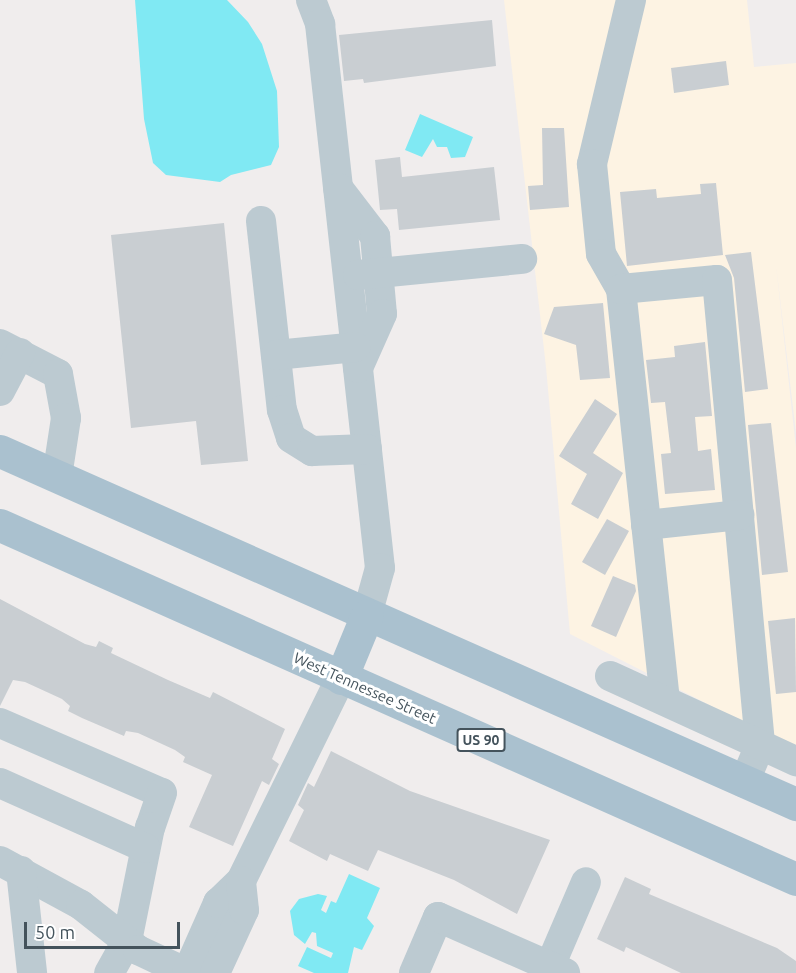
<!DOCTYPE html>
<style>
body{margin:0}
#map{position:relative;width:796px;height:973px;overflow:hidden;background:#f0eded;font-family:Ubuntu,sans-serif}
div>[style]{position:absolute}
.commercial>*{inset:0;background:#fdf3e3}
.water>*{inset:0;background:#80e9f3}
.building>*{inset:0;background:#c9ced2}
.minor>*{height:30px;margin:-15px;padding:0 15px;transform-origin:15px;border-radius:15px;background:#bccad1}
.major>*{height:33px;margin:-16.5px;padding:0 16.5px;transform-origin:16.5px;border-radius:16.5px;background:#aac1cf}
span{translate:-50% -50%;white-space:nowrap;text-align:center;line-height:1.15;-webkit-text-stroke:6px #fff;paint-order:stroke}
.shield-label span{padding:2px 4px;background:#fff;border:2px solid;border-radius:4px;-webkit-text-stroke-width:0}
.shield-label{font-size:14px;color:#44535c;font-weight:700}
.street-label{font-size:15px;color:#44535c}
.scale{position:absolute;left:24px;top:922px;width:156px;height:27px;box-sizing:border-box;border:3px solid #44535c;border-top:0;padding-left:8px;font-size:18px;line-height:21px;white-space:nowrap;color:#44535c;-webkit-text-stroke:4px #fff;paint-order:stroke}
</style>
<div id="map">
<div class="commercial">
<div style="clip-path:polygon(504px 0,747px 0,754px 67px,796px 63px,796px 433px,776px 265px,796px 448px,796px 749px,570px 634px,546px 367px)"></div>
</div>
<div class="water">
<div style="clip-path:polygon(135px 0,227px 0,248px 22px,262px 44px,277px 91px,279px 147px,271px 165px,231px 175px,220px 182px,166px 175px,153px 163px,144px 119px)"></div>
<div style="clip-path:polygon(420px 114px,473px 137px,465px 157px,451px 158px,447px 147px,437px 147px,433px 139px,422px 157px,405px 150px)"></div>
<div style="clip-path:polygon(349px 874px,380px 888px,367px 918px,374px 926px,362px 950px,354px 947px,348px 973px,314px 973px,298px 966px,307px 947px,331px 958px,333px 953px,317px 946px,316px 933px,312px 932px,305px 944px,294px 935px,290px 911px,299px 899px,318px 894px,327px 896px,321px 910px,326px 913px,331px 901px,336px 903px)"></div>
</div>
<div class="building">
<div style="clip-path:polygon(492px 20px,496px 66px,364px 83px,363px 79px,344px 81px,339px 35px)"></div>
<div style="clip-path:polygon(726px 61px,729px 85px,674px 93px,671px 68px)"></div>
<div style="clip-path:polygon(542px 128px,564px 128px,569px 207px,530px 210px,528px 186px,543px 185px)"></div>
<div style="clip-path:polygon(400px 157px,402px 177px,494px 167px,500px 220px,399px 230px,397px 209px,380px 210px,375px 160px)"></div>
<div style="clip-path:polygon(716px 183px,723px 255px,627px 266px,620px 192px,656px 189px,657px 198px,701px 194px,700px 184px)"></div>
<div style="clip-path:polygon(224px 223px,248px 461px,201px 465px,196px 421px,131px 428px,111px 235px)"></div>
<div style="clip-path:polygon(751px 252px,768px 389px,745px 392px,734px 278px,725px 255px)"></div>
<div style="clip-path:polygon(603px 303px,610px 378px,580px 380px,576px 345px,544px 334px,554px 307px)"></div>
<div style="clip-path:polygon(705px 342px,712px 416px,695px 417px,698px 451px,711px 449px,715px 490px,665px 494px,661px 454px,671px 453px,665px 402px,651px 403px,646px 360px,675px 357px,674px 346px)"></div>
<div style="clip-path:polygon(595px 399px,617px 414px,593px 453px,623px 473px,598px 519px,571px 504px,587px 474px,559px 456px)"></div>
<div style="clip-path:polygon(771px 423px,788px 572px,762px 575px,748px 425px)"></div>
<div style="clip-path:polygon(607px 519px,629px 531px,605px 575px,582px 562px)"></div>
<div style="clip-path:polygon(613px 576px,635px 585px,636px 591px,616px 637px,591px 626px)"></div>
<div style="clip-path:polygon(0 599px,85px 644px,96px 647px,99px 641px,113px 648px,111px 653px,168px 680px,210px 698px,213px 692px,285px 729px,272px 759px,279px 764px,269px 785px,262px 781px,233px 846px,189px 827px,212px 775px,183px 762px,185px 757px,175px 750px,138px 733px,126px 731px,124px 736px,82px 718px,68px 711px,70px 706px,62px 699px,25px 682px,13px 680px,0 706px)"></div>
<div style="clip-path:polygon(795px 618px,796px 692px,776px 694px,768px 621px)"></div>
<div style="clip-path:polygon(331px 751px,410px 791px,550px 840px,517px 914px,454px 880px,378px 850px,368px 871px,330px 854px,327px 861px,289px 841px,304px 810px,298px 805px,308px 783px,314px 787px)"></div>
<div style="clip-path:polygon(625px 877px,651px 889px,649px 894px,777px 948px,796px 961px,796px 973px,681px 973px,626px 947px,624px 952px,597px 939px)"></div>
</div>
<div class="minor">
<div style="left:311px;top:0;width:26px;rotate:69deg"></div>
<div style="left:320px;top:24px;width:547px;rotate:83.71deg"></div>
<div style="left:380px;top:568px;width:49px;rotate:105.5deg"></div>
<div style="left:631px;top:0;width:169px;rotate:103.4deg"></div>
<div style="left:592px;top:164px;width:90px;rotate:84.3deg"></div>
<div style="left:601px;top:254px;width:40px;rotate:60.3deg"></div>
<div style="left:621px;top:289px;width:414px;rotate:83.9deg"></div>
<div style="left:338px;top:188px;width:61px;rotate:52.4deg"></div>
<div style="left:375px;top:236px;width:78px;rotate:84.9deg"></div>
<div style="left:382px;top:314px;width:59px;rotate:114deg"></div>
<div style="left:261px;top:221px;width:190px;rotate:83.7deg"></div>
<div style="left:282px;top:410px;width:29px;rotate:72deg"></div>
<div style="left:291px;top:438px;width:25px;rotate:32deg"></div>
<div style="left:312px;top:451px;width:55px;rotate:-2.1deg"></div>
<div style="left:358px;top:275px;width:165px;rotate:-5.6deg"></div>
<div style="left:621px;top:289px;width:96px;rotate:-5.4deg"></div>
<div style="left:717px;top:280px;width:467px;rotate:84.7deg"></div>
<div style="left:760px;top:745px;width:41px;rotate:112.8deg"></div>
<div style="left:0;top:344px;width:65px;rotate:27.3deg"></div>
<div style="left:58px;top:374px;width:45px;rotate:79.7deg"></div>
<div style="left:66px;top:418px;width:60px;rotate:98.7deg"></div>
<div style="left:276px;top:355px;width:80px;rotate:-5.7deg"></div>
<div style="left:0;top:391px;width:43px;rotate:-62.2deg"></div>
<div style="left:646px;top:525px;width:94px;rotate:-6.1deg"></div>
<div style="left:610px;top:676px;width:205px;rotate:24.6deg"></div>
<div style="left:0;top:723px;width:176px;rotate:23.4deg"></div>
<div style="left:162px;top:793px;width:36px;rotate:109deg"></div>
<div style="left:150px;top:827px;width:116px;rotate:101.4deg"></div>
<div style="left:127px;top:941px;width:37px;rotate:119deg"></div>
<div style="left:0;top:783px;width:159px;rotate:24.1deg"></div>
<div style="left:0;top:861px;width:92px;rotate:28.5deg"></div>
<div style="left:81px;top:905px;width:73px;rotate:38.3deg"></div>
<div style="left:138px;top:950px;width:54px;rotate:25.1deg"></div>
<div style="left:21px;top:871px;width:103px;rotate:83.8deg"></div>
<div style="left:550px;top:966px;width:91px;rotate:-66.8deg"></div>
<div style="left:187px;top:973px;width:77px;rotate:-66.1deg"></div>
<div style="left:218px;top:903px;width:32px;rotate:-44deg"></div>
<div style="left:241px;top:881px;width:226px;rotate:-63.8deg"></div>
<div style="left:215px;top:973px;width:69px;rotate:-65.3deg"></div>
<div style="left:244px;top:910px;width:29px;rotate:-96deg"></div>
<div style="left:414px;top:973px;width:61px;rotate:-66.8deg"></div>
<div style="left:438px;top:917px;width:139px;rotate:23.8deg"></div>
</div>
<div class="major">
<div style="left:0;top:451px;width:871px;rotate:23.92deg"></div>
<div style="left:0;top:525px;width:871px;rotate:23.98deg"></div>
<div style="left:341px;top:678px;width:68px;rotate:-67.6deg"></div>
</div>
<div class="shield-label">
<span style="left:481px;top:740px">US 90</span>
</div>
<div class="street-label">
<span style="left:365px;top:688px;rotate:24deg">West Tennessee Street</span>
</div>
<div class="scale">50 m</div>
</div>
